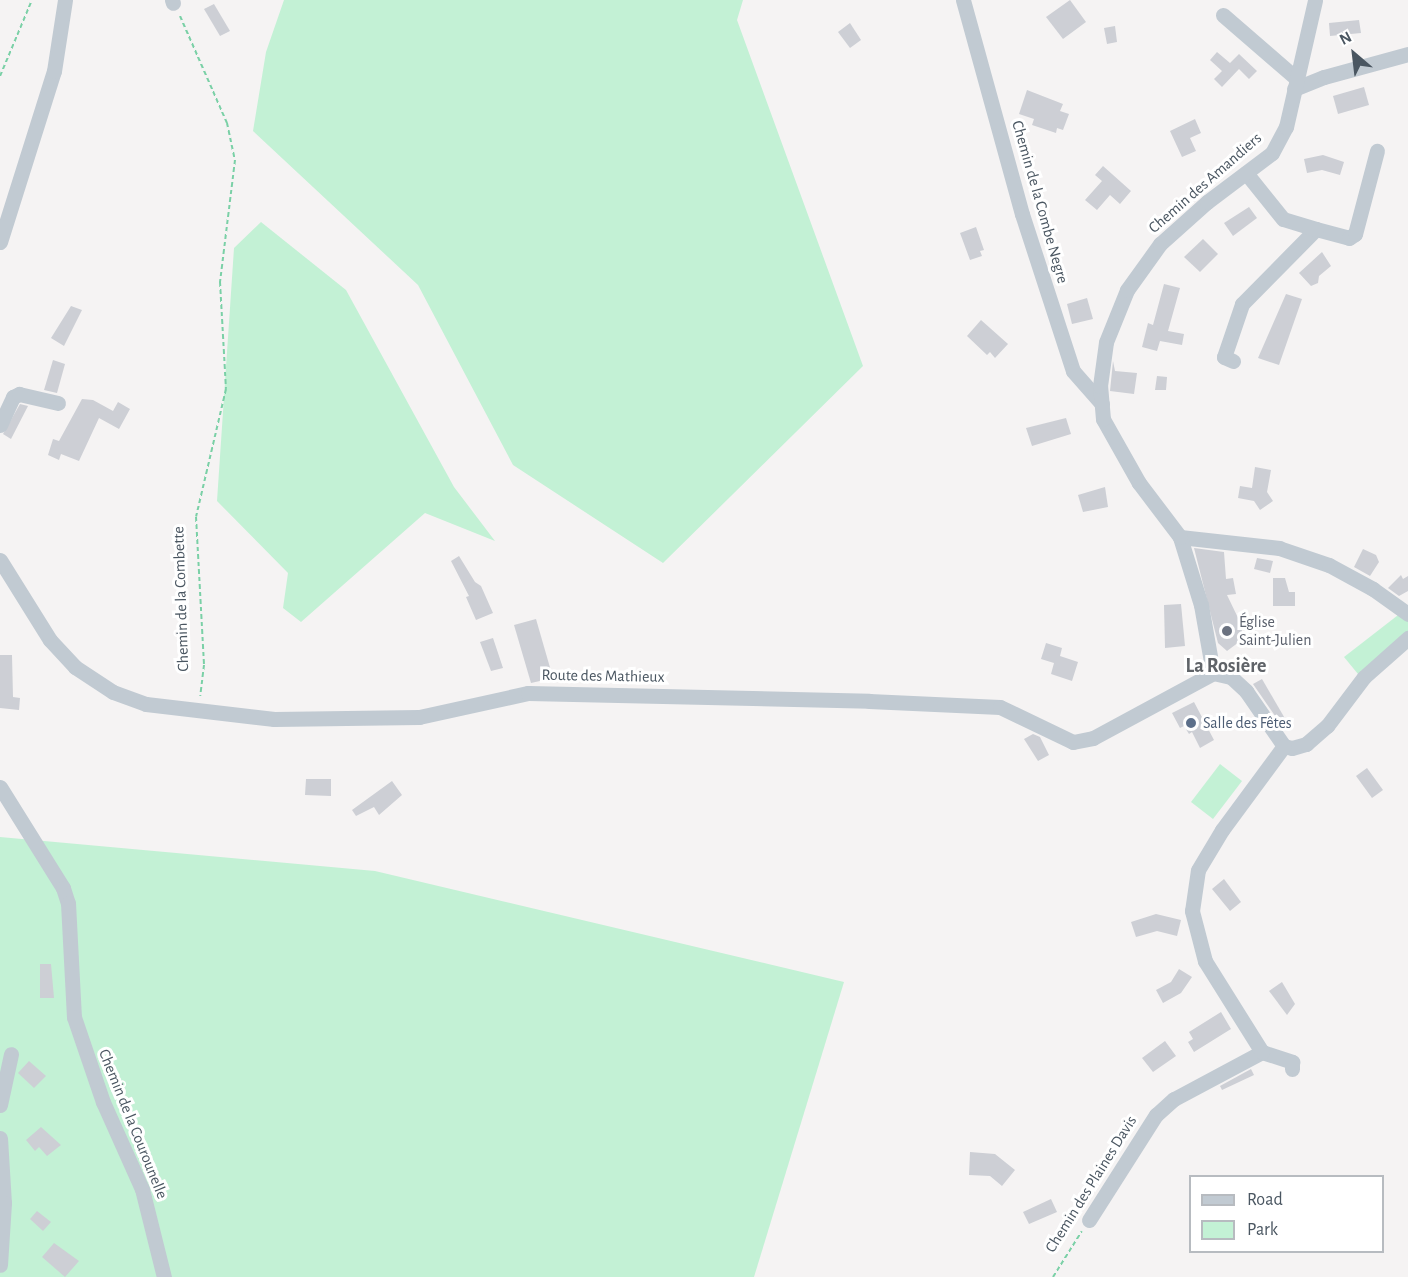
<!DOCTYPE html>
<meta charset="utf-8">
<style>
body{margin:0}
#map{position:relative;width:1408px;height:1277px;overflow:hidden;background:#f5f3f3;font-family:"Alegreya Sans",sans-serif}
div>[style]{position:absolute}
.green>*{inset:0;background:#c3f1d5}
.building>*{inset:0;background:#cdcfd5}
.path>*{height:2px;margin-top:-1px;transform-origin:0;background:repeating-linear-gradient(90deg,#7ad0a6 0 4.5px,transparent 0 7.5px)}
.minor>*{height:15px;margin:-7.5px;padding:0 7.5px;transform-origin:7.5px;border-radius:7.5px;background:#c1cad2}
.dots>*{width:16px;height:16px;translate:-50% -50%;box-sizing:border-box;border:3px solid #fff;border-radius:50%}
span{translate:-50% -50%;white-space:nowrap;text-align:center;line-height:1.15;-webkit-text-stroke:6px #fff;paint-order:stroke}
.street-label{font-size:16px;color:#4a5661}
.worship-label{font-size:16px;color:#5b616d}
.left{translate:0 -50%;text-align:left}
.service-label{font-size:16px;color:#4e5e75}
.quarter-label{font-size:20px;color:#5f6368;font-weight:700}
.legend{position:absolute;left:1189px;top:1175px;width:195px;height:78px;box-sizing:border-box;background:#fff;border:2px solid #b7bbc0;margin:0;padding:8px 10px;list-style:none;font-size:18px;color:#4a5661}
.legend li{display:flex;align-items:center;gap:12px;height:30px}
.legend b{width:30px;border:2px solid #b7bbc0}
.north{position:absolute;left:1324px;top:24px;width:60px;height:60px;-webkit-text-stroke:4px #fff;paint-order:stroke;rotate:332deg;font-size:16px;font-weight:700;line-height:24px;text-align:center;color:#4a5661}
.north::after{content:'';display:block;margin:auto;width:21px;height:27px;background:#4a5661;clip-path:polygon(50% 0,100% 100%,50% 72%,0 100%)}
</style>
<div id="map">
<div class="green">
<div style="clip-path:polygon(284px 0,743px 0,737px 20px,863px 366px,663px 563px,513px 465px,418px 285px,253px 131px,266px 52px)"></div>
<div style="clip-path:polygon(261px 222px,346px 290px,454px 487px,495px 541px,425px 513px,301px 622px,283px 608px,288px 573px,217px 501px,234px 248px)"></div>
<div style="clip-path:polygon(1402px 612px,1408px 619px,1408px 631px,1358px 674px,1344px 657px)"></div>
<div style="clip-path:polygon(1220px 764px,1242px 781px,1213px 819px,1191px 802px)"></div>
<div style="clip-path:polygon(0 837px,375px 871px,844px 982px,754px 1277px,0 1277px)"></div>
</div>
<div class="building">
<div style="clip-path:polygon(1070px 0,1086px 22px,1063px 39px,1046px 17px)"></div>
<div style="clip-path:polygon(214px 4px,230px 31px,220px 36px,204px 9px)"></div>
<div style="clip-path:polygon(1359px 20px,1361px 33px,1330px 36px,1329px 23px)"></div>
<div style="clip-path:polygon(850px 23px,861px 40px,850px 48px,838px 32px)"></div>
<div style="clip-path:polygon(1115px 26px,1117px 42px,1107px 44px,1104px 28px)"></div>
<div style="clip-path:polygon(1217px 52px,1230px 63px,1239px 54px,1257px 71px,1249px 79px,1239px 69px,1222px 87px,1214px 79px,1222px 71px,1210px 60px)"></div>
<div style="clip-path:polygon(1364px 87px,1369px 105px,1338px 114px,1333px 96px)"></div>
<div style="clip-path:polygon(1027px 90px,1063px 104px,1060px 111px,1069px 114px,1063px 130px,1057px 128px,1056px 133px,1032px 125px,1034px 119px,1019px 114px)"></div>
<div style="clip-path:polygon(1195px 119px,1201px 133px,1190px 138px,1196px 151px,1182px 157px,1170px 131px)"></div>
<div style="clip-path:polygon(1323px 155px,1344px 162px,1340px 175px,1322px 170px,1307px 173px,1304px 159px)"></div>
<div style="clip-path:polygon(1103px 166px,1131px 191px,1120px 204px,1110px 195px,1097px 210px,1085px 200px,1102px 181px,1095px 175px)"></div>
<div style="clip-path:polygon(1249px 207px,1257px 218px,1233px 236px,1224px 223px)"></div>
<div style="clip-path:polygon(976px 227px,984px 250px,980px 251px,982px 256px,970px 260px,960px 233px)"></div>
<div style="clip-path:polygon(1203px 239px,1218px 254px,1200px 272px,1184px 257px)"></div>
<div style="clip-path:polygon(1322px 252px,1331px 266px,1319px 276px,1318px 283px,1311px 286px,1299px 273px)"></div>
<div style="clip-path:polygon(1164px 284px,1180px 288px,1168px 331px,1184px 334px,1182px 345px,1160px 341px,1157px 351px,1142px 347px,1148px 323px,1153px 325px)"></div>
<div style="clip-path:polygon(1286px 294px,1302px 299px,1279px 365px,1258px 358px)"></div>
<div style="clip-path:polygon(1087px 298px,1093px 319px,1072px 324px,1067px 304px)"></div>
<div style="clip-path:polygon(71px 306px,82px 310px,64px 346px,51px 338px)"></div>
<div style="clip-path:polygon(981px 320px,1008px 344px,995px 358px,990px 352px,987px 355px,967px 336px)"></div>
<div style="clip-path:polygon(53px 360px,65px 364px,57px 393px,44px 390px)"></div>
<div style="clip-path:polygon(1113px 361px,1115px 371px,1137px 373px,1134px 394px,1110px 391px)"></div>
<div style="clip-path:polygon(1157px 376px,1167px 377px,1166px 390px,1155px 390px)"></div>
<div style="clip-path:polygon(82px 399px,93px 400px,113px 411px,118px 402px,130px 409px,119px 429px,99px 418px,79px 461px,61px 454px,59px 460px,48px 455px,53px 439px,59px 441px)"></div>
<div style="clip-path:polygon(20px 404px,28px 406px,11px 439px,3px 434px)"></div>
<div style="clip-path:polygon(1066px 418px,1071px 434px,1032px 446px,1026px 428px)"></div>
<div style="clip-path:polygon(1255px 467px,1271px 470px,1267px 492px,1273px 501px,1260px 510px,1254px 501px,1238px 498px,1240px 486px,1252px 488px)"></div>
<div style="clip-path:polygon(1105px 487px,1108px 507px,1083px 512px,1078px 495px)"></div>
<div style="clip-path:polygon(1194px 548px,1224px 552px,1226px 579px,1233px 578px,1236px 594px,1227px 595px,1241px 624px,1243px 639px,1227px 651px,1218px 643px)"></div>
<div style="clip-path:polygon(1363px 549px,1376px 555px,1379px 562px,1370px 576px,1354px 567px)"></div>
<div style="clip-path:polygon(459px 556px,475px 582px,481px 586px,493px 613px,476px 620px,466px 597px,469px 596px,451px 561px)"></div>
<div style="clip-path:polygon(1257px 558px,1273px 561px,1270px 573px,1254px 569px)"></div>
<div style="clip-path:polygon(1401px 575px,1403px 579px,1408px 576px,1408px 591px,1399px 596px,1388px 588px)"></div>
<div style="clip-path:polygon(1273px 578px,1285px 578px,1289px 592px,1295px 592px,1295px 606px,1273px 606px)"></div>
<div style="clip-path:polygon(1181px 604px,1185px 646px,1165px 648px,1164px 605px)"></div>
<div style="clip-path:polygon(536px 619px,553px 678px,531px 683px,514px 625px)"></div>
<div style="clip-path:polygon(493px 638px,503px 668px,491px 671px,480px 642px)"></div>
<div style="clip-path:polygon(1046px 643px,1062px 648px,1060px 656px,1078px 662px,1072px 681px,1051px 674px,1054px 663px,1041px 659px)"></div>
<div style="clip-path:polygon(0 655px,12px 655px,13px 697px,20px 698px,19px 710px,0 708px)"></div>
<div style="clip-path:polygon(1262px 679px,1287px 722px,1282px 726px,1253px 684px)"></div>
<div style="clip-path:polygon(1194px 702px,1214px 740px,1200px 748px,1192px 732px,1189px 734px,1184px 726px,1180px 728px,1172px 713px)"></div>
<div style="clip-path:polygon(1033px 734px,1040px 737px,1049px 755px,1038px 761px,1024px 739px)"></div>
<div style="clip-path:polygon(1367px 768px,1383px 790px,1372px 798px,1356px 776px)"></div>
<div style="clip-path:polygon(306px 779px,331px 779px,331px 796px,305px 795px)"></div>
<div style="clip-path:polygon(392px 781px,402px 795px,379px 815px,374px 807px,356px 816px,352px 810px)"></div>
<div style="clip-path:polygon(1224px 879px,1241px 902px,1230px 911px,1212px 889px)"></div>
<div style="clip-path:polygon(1156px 914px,1181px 920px,1177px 936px,1157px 931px,1136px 937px,1131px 922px)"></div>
<div style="clip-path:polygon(40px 964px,51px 964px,54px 998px,40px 998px)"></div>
<div style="clip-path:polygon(1179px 969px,1192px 977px,1181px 993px,1163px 1003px,1156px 990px,1171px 982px)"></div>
<div style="clip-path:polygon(1282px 982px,1295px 1004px,1287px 1015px,1269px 991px)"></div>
<div style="clip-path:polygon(1221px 1012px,1231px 1029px,1194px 1052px,1188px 1042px,1193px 1039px,1189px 1032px)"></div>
<div style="clip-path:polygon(1165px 1041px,1176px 1056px,1153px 1072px,1142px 1058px)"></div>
<div style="clip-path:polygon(29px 1061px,46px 1076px,34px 1088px,18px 1073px)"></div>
<div style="clip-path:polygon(1251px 1069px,1254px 1075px,1222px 1090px,1220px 1086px)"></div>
<div style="clip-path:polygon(41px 1127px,61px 1145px,47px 1156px,39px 1147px,35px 1151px,26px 1140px)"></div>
<div style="clip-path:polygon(970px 1152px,995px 1154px,1015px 1170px,1002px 1186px,990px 1176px,969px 1175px)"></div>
<div style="clip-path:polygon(1051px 1199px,1057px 1212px,1029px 1224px,1023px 1212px)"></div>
<div style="clip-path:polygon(37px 1211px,51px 1222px,43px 1231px,30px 1219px)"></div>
<div style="clip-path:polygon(54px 1243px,79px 1261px,65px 1277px,42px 1257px)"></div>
</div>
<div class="path">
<div style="left:180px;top:16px;width:117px;rotate:66.3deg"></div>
<div style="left:227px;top:123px;width:38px;rotate:78deg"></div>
<div style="left:235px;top:160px;width:123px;rotate:97deg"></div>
<div style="left:220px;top:282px;width:107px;rotate:86.8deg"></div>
<div style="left:226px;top:389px;width:131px;rotate:103.2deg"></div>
<div style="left:196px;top:517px;width:148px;rotate:86.9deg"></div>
<div style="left:204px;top:665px;width:31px;rotate:97deg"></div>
<div style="left:0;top:76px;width:82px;rotate:-67.2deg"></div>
<div style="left:1053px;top:1277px;width:54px;rotate:-57.8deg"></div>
</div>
<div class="minor">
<div style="left:172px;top:0;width:3px;rotate:72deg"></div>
<div style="left:963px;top:0;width:222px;rotate:74.6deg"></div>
<div style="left:1022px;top:214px;width:165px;rotate:72deg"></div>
<div style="left:1073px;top:371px;width:44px;rotate:48.7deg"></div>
<div style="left:1223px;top:15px;width:98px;rotate:40.9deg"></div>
<div style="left:1294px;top:89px;width:32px;rotate:-22deg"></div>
<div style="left:1324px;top:77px;width:87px;rotate:-15.3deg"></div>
<div style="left:1316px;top:229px;width:34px;rotate:15deg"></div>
<div style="left:1349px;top:238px;width:7px;rotate:-34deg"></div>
<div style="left:1355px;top:234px;width:86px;rotate:-75.2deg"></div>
<div style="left:0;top:242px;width:179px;rotate:-72.5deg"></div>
<div style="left:54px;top:71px;width:72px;rotate:-81.2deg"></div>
<div style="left:1233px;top:361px;width:10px;rotate:-156deg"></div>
<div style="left:1224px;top:357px;width:56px;rotate:-71.2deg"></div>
<div style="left:1242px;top:304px;width:105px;rotate:-45.4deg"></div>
<div style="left:1316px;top:229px;width:34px;rotate:-163deg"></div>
<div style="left:1283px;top:219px;width:59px;rotate:-128.8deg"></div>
<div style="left:0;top:425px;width:31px;rotate:-65deg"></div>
<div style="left:13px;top:397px;width:7px;rotate:-27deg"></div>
<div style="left:19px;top:394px;width:40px;rotate:13deg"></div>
<div style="left:1180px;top:537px;width:100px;rotate:6.3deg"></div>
<div style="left:1279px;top:548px;width:53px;rotate:18.8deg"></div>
<div style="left:1329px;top:565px;width:50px;rotate:28.6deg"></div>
<div style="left:1373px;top:589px;width:43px;rotate:35.5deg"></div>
<div style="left:0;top:560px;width:94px;rotate:58deg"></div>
<div style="left:50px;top:640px;width:37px;rotate:47deg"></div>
<div style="left:75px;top:667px;width:45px;rotate:33.3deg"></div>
<div style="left:113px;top:692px;width:35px;rotate:20deg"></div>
<div style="left:146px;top:704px;width:129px;rotate:6.7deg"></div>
<div style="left:274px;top:719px;width:145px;rotate:-0.8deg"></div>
<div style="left:419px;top:717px;width:112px;rotate:-12.4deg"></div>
<div style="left:528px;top:693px;width:341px;rotate:1.3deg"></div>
<div style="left:869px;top:701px;width:131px;rotate:2.6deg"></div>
<div style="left:1000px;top:707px;width:81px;rotate:25.6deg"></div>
<div style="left:1073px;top:742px;width:20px;rotate:-11deg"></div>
<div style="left:1093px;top:738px;width:136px;rotate:-28.4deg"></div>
<div style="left:1213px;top:673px;width:69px;rotate:-100deg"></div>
<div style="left:1201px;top:605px;width:71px;rotate:-107.2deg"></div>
<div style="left:1180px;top:537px;width:68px;rotate:-127.2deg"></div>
<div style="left:1139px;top:483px;width:73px;rotate:-119.4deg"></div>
<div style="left:1103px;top:419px;width:33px;rotate:-95deg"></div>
<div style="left:1100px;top:386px;width:44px;rotate:-82.2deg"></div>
<div style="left:1106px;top:342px;width:56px;rotate:-68deg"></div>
<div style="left:1127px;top:290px;width:57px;rotate:-54.3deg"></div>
<div style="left:1160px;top:244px;width:63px;rotate:-41.8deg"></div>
<div style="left:1207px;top:202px;width:81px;rotate:-37deg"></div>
<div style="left:1272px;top:153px;width:30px;rotate:-62deg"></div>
<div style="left:1286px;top:127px;width:130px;rotate:-77.1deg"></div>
<div style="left:1213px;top:673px;width:18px;rotate:13deg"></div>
<div style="left:1231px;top:677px;width:21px;rotate:43deg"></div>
<div style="left:1246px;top:691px;width:67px;rotate:55.4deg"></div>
<div style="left:1284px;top:746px;width:8px;rotate:14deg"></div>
<div style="left:1292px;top:748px;width:15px;rotate:-16deg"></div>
<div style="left:1306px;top:744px;width:28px;rotate:-41deg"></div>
<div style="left:1327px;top:726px;width:61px;rotate:-52.9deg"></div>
<div style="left:1364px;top:677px;width:59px;rotate:-41.6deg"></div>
<div style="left:0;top:787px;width:119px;rotate:58deg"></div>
<div style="left:63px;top:888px;width:16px;rotate:72deg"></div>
<div style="left:68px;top:903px;width:114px;rotate:87deg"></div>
<div style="left:74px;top:1017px;width:90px;rotate:71.2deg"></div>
<div style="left:103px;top:1102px;width:95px;rotate:65.9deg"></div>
<div style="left:142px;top:1189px;width:91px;rotate:76deg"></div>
<div style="left:1262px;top:1052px;width:32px;rotate:18deg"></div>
<div style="left:1292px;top:1062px;width:7px;rotate:90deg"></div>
<div style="left:0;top:1105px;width:52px;rotate:-77.8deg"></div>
<div style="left:0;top:1138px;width:65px;rotate:86.5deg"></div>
<div style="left:4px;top:1203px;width:62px;rotate:93.7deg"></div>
<div style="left:1089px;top:1220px;width:125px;rotate:-57.5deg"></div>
<div style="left:1156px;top:1115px;width:24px;rotate:-42deg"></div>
<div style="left:1174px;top:1099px;width:100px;rotate:-28.1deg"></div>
<div style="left:1262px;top:1052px;width:107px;rotate:-122.1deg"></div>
<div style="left:1205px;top:961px;width:52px;rotate:-104.6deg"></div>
<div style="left:1192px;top:911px;width:41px;rotate:-81.7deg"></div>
<div style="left:1198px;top:870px;width:47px;rotate:-59deg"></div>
<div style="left:1222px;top:830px;width:104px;rotate:-53.6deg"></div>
</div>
<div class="dots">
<div style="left:1227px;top:631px;background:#6b7280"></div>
<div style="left:1191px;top:723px;background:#5c6f8a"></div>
</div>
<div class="street-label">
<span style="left:1205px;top:183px;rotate:-41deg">Chemin des Amandiers</span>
<span style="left:1040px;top:202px;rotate:74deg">Chemin de la Combe Negre</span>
<span style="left:181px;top:599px;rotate:-92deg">Chemin de la Combette</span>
<span style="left:603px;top:676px;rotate:1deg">Route des Mathieux</span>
<span style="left:133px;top:1124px;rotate:68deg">Chemin de la Courounelle</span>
<span style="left:1091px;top:1184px;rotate:-58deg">Chemin des Plaines Davis</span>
</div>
<div class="worship-label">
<span class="left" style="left:1239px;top:631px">Église<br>Saint-Julien</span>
</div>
<div class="service-label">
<span class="left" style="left:1203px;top:723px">Salle des Fêtes</span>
</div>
<div class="quarter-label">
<span style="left:1226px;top:666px">La Rosière</span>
</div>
<ul class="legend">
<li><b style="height:8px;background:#c1cad2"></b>Road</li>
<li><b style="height:16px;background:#c3f1d5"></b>Park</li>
</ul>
<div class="north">N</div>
</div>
